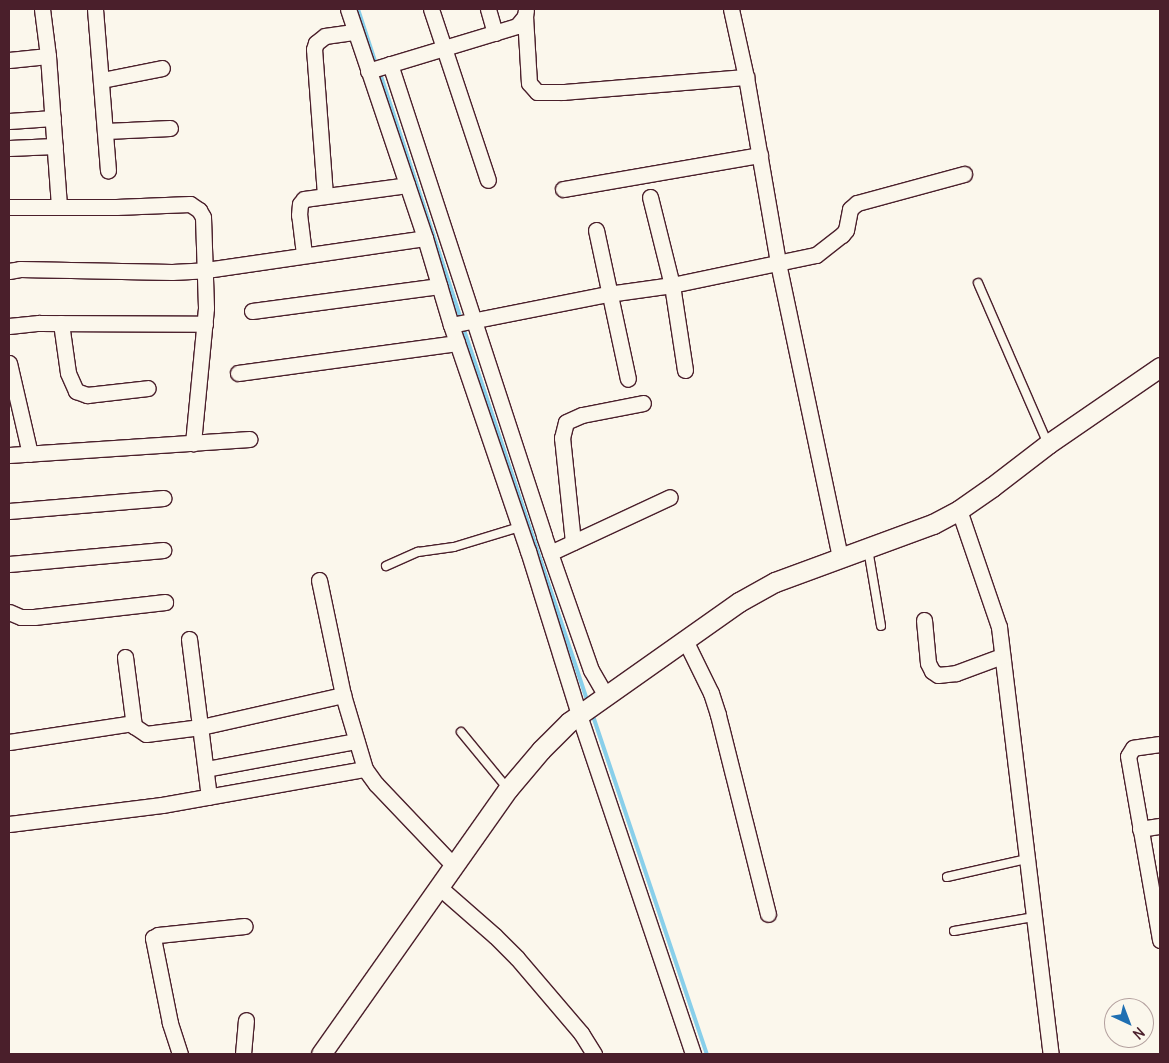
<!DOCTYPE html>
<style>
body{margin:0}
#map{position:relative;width:1169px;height:1063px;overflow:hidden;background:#fbf7ec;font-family:Delius,sans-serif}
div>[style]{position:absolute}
.stream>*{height:4px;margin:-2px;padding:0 2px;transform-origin:2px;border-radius:2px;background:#88cfea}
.roads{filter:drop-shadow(1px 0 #4a1f2b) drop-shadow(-1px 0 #4a1f2b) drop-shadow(0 1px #4a1f2b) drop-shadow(0 -1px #4a1f2b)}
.service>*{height:8px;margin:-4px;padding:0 4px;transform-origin:4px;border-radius:4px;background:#fbf7ec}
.minor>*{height:15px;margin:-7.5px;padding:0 7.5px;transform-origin:7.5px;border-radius:7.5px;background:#fbf7ec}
.tertiary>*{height:19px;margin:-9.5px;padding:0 9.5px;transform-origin:9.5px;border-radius:9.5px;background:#fbf7ec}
span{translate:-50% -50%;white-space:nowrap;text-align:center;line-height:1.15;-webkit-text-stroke:4px #fbf7ec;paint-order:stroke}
.frame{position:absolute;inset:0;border:10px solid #4a1f2b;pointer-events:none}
.north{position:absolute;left:1104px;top:998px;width:50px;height:50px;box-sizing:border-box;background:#fbf7ec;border:1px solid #b4a19f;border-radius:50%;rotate:137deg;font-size:14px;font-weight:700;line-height:20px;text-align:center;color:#4a1f2b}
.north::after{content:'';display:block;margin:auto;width:18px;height:22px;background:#1f6fb2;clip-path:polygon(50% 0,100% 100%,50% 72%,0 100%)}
</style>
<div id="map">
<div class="stream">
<div style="left:358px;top:9px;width:58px;rotate:71.9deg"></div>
<div style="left:379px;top:70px;width:263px;rotate:71.8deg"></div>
<div style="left:463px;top:327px;width:395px;rotate:71.6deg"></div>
<div style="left:592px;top:713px;width:360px;rotate:71.4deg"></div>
</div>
<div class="roads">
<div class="service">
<div style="left:978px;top:283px;width:176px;rotate:66.5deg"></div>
<div style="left:868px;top:549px;width:78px;rotate:80.4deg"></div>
<div style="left:386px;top:566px;width:35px;rotate:-24deg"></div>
<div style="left:418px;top:552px;width:36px;rotate:-8deg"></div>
<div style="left:454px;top:547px;width:69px;rotate:-16.9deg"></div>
<div style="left:461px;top:732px;width:74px;rotate:50.5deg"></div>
<div style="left:947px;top:877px;width:81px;rotate:-12.8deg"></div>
<div style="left:954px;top:931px;width:80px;rotate:-10deg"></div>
</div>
<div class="minor">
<div style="left:42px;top:9px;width:47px;rotate:82.7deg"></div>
<div style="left:48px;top:56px;width:151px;rotate:85.8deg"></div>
<div style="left:95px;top:9px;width:162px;rotate:85.4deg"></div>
<div style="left:348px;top:9px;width:242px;rotate:71.4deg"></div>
<div style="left:425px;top:238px;width:91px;rotate:73.4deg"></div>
<div style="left:451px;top:325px;width:239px;rotate:71.2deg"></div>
<div style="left:528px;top:551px;width:172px;rotate:72.7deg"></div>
<div style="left:579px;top:715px;width:358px;rotate:71.4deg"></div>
<div style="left:431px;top:9px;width:180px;rotate:71.6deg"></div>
<div style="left:488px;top:9px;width:25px;rotate:74deg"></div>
<div style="left:731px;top:9px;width:70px;rotate:77.6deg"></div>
<div style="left:746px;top:77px;width:189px;rotate:80.2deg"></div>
<div style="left:778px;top:263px;width:299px;rotate:78.1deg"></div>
<div style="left:525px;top:16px;width:67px;rotate:86.6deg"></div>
<div style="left:529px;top:83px;width:12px;rotate:48deg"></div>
<div style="left:537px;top:92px;width:26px"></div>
<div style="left:563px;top:92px;width:184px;rotate:-4.7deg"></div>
<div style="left:9px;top:60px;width:39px;rotate:-6deg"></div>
<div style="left:390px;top:64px;width:496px;rotate:71.9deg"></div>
<div style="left:544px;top:536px;width:142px;rotate:70.7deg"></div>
<div style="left:591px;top:670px;width:30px;rotate:60deg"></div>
<div style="left:368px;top:71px;width:156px;rotate:-16.8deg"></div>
<div style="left:517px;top:26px;width:13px;rotate:-51deg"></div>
<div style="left:525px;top:16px;width:6px;rotate:-81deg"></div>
<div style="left:102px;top:80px;width:61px;rotate:-11.3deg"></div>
<div style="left:9px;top:121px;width:44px;rotate:-3.9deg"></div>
<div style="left:106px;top:131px;width:64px;rotate:-2.7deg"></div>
<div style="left:9px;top:148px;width:46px;rotate:-2.5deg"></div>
<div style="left:563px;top:189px;width:200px;rotate:-9.8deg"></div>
<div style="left:325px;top:195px;width:146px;rotate:-94.3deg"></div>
<div style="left:314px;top:49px;width:6px;rotate:-72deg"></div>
<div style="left:316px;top:43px;width:11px;rotate:-38deg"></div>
<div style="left:325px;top:36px;width:30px;rotate:-8deg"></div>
<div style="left:650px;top:197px;width:91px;rotate:76deg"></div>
<div style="left:672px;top:285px;width:86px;rotate:81.3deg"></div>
<div style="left:9px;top:207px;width:107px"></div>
<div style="left:116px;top:207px;width:74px;rotate:-2.3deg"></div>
<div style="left:190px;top:204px;width:11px;rotate:34deg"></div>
<div style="left:199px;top:210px;width:8px;rotate:60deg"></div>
<div style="left:203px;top:217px;width:91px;rotate:88.1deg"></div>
<div style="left:206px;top:308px;width:136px;rotate:95.5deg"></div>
<div style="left:596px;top:230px;width:152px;rotate:77.9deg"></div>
<div style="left:304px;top:254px;width:39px;rotate:-97deg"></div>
<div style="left:299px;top:215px;width:11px;rotate:-85deg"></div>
<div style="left:300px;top:204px;width:6px;rotate:-51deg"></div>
<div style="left:304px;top:199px;width:104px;rotate:-7.7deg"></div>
<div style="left:9px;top:271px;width:11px;rotate:-10deg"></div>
<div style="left:20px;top:269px;width:152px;rotate:1.1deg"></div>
<div style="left:172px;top:272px;width:34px;rotate:-3deg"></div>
<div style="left:206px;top:270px;width:221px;rotate:-8.3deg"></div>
<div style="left:252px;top:311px;width:189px;rotate:-7.6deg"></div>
<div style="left:61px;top:323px;width:50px;rotate:82deg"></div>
<div style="left:68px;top:373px;width:20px;rotate:66deg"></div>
<div style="left:76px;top:391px;width:12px;rotate:20deg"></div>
<div style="left:87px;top:395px;width:61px;rotate:-6.5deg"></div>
<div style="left:451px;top:325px;width:160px;rotate:-11.2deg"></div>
<div style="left:608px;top:294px;width:65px;rotate:-8deg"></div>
<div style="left:672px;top:285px;width:147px;rotate:-11.8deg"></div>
<div style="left:816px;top:255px;width:33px;rotate:-38deg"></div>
<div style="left:842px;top:235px;width:6px;rotate:-51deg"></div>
<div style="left:846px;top:230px;width:21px;rotate:-79deg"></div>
<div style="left:850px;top:209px;width:9px;rotate:-41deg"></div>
<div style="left:857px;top:203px;width:111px;rotate:-15.2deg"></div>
<div style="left:9px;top:326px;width:30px;rotate:-6deg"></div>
<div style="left:39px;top:323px;width:166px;rotate:0.3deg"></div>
<div style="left:9px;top:363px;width:93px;rotate:77deg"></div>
<div style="left:238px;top:373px;width:221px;rotate:-7.8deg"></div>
<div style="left:9px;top:455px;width:241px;rotate:-3.8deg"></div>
<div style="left:959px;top:510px;width:124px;rotate:71.1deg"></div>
<div style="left:999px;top:627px;width:430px;rotate:83.1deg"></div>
<div style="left:9px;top:511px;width:155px;rotate:-4.8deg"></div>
<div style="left:573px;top:542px;width:105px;rotate:-96deg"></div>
<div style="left:562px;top:438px;width:16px;rotate:-76deg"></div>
<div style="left:566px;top:422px;width:17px;rotate:-24deg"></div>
<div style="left:582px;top:415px;width:62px;rotate:-11.1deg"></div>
<div style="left:550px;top:553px;width:132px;rotate:-25deg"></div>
<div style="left:9px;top:564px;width:155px;rotate:-5.2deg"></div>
<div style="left:319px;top:580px;width:117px;rotate:78.2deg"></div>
<div style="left:343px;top:695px;width:77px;rotate:73.4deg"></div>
<div style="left:365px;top:769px;width:19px;rotate:54deg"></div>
<div style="left:376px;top:784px;width:113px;rotate:46.4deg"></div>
<div style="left:9px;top:612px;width:13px;rotate:23deg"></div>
<div style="left:21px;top:617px;width:13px"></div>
<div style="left:34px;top:617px;width:132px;rotate:-6.5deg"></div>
<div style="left:924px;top:620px;width:43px;rotate:84.7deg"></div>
<div style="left:928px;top:663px;width:9px;rotate:63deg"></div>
<div style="left:932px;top:671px;width:7px;rotate:34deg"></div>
<div style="left:938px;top:675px;width:18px;rotate:-6deg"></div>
<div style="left:956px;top:673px;width:49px;rotate:-20.3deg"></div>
<div style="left:189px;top:639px;width:159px;rotate:82.8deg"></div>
<div style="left:685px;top:640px;width:59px;rotate:63.9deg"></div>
<div style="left:711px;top:693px;width:23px;rotate:72deg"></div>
<div style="left:718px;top:715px;width:205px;rotate:75.9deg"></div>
<div style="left:125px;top:657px;width:70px;rotate:82.6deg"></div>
<div style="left:134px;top:726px;width:14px;rotate:34deg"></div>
<div style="left:146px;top:734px;width:55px;rotate:-7.3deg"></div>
<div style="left:201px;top:727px;width:146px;rotate:-12.7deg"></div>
<div style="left:9px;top:742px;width:125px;rotate:-8.7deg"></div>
<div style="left:1160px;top:744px;width:27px;rotate:172deg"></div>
<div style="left:1133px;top:748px;width:9px;rotate:122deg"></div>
<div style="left:1128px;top:756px;width:187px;rotate:80.1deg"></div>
<div style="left:206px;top:769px;width:153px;rotate:-10.6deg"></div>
<div style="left:9px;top:824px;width:154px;rotate:-7.1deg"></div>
<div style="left:162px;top:805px;width:206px;rotate:-10.1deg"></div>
<div style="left:1140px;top:829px;width:20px;rotate:-9deg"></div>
<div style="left:439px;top:887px;width:74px;rotate:41.2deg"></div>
<div style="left:495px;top:936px;width:31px;rotate:45deg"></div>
<div style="left:517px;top:958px;width:99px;rotate:49.5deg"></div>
<div style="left:581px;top:1033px;width:25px;rotate:58deg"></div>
<div style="left:180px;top:1054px;width:33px;rotate:-108deg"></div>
<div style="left:170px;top:1023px;width:87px;rotate:-101.3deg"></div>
<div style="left:153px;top:938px;width:6px;rotate:-31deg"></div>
<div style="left:158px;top:935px;width:87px;rotate:-5.9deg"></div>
<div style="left:243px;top:1054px;width:34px;rotate:-85deg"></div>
</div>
<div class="tertiary">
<div style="left:321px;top:1054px;width:324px;rotate:-54.8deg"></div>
<div style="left:508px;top:789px;width:51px;rotate:-49.8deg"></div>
<div style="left:541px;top:750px;width:40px;rotate:-45deg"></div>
<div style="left:569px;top:722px;width:208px;rotate:-35.2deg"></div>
<div style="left:739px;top:602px;width:41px;rotate:-29.1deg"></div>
<div style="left:775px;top:582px;width:168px;rotate:-20.2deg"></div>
<div style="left:933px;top:524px;width:30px;rotate:-28deg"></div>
<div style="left:959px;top:510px;width:40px;rotate:-34.9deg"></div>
<div style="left:992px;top:487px;width:71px;rotate:-37.5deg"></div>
<div style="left:1048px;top:444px;width:136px;rotate:-34.5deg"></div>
</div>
</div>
<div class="frame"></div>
<div class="north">N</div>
</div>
